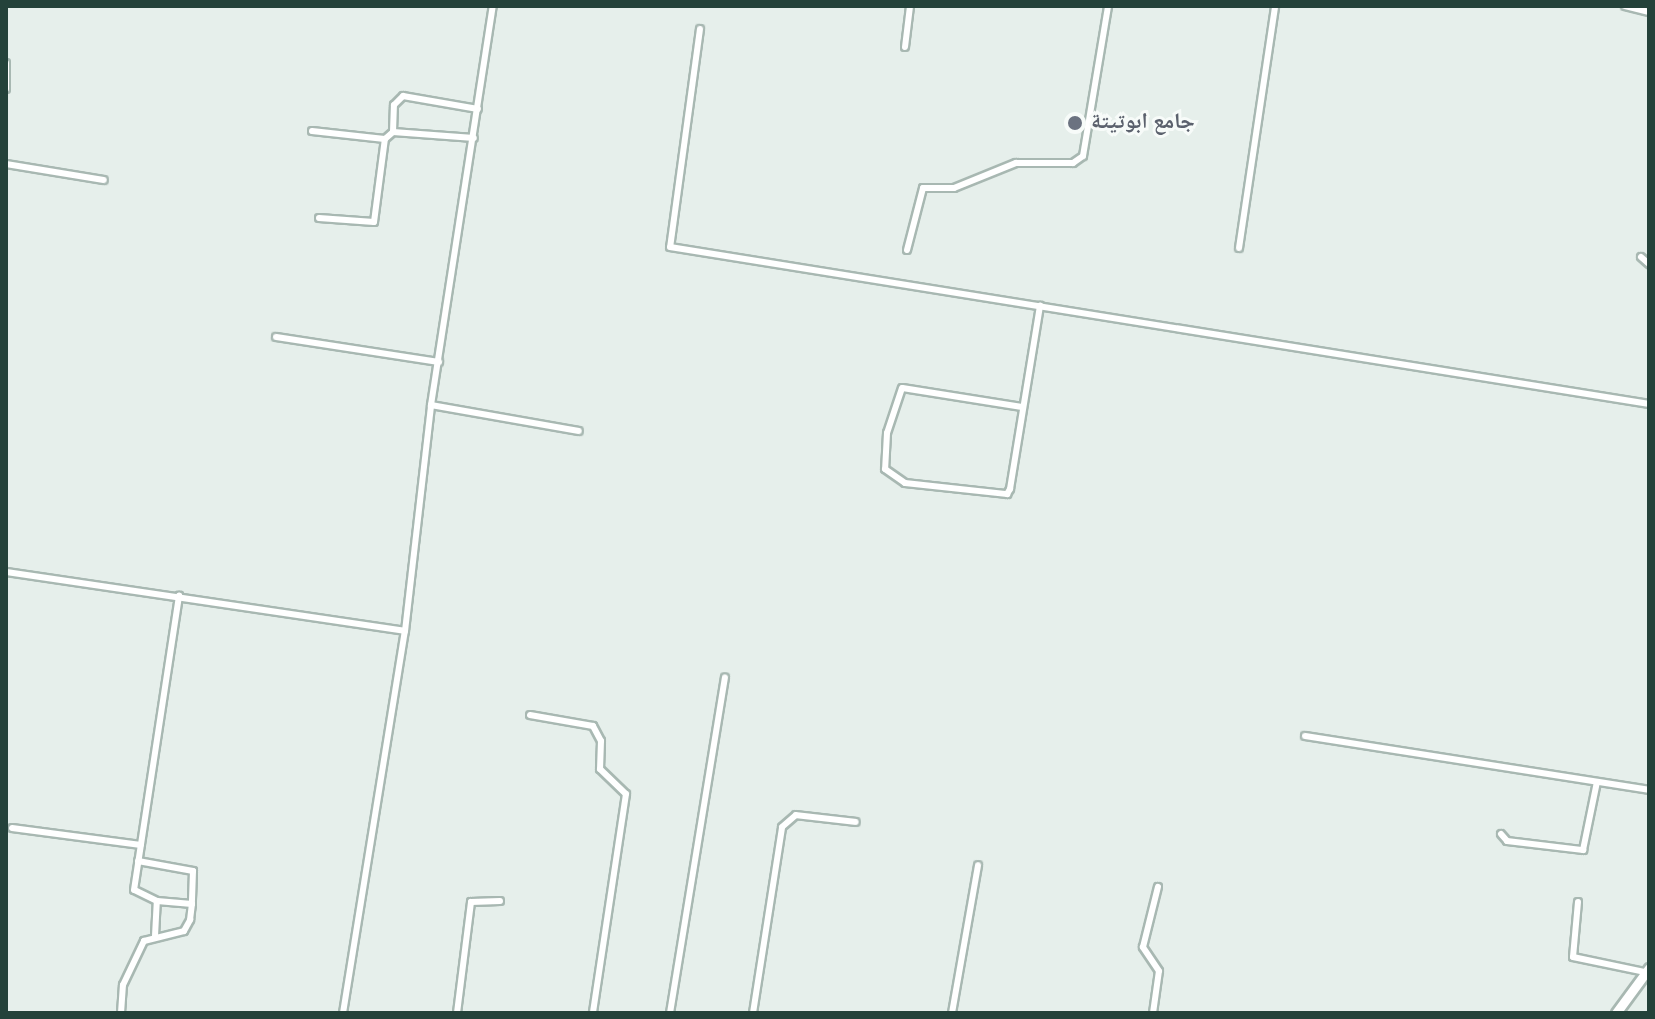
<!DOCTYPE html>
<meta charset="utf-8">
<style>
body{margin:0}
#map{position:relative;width:1655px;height:1019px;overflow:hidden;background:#e6efeb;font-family:Overpass,"Noto Naskh Arabic",sans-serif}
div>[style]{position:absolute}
.roads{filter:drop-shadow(2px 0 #a8b8b2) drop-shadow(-2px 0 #a8b8b2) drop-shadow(0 2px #a8b8b2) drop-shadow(0 -2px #a8b8b2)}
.street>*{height:6px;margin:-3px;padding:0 3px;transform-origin:3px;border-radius:3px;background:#fff}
.secondary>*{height:9px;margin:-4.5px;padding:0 4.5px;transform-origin:4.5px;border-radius:4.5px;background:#fff}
.dots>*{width:22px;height:22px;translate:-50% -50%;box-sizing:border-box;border:4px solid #f7fbf9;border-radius:50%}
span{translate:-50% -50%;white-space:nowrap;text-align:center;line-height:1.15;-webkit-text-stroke:6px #f7fbf9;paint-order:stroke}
.worship-label{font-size:22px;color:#5b616d;font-weight:700}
.left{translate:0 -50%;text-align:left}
.frame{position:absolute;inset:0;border:8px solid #24423a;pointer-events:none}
</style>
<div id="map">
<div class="roads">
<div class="street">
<div style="left:1625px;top:6px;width:25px;rotate:14deg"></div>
<div style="left:700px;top:29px;width:220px;rotate:97.8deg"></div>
<div style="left:670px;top:247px;width:992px;rotate:9.11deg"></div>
<div style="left:905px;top:47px;width:41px;rotate:-83deg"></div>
<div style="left:6px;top:63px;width:26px;rotate:90deg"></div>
<div style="left:312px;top:131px;width:73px;rotate:6.3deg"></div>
<div style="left:393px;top:132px;width:27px;rotate:-88deg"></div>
<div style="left:394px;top:105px;width:13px;rotate:-45deg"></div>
<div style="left:403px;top:96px;width:76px;rotate:9.8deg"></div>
<div style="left:6px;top:164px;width:99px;rotate:9.3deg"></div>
<div style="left:319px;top:218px;width:55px;rotate:4.2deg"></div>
<div style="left:374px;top:222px;width:84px;rotate:-82.5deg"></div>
<div style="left:385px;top:139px;width:11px;rotate:-41deg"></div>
<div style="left:393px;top:132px;width:81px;rotate:4.2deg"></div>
<div style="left:1239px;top:248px;width:245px;rotate:-81.5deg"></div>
<div style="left:907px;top:250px;width:64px;rotate:-75.5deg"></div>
<div style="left:923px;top:188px;width:31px"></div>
<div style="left:954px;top:188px;width:67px;rotate:-22deg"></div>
<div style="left:1016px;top:163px;width:57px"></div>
<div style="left:1073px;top:163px;width:12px;rotate:-35deg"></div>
<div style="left:1083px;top:156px;width:152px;rotate:-80.5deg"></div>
<div style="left:1641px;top:257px;width:11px;rotate:41deg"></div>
<div style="left:276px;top:337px;width:165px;rotate:8.7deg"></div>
<div style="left:431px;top:405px;width:150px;rotate:10deg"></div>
<div style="left:1022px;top:407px;width:121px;rotate:-171deg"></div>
<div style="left:902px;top:388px;width:47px;rotate:108.4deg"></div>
<div style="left:887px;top:433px;width:36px;rotate:93deg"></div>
<div style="left:885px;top:469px;width:24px;rotate:35deg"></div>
<div style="left:905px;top:483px;width:103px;rotate:6.2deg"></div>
<div style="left:1007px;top:494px;width:6px;rotate:-59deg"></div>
<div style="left:1010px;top:489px;width:186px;rotate:-80.7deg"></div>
<div style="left:6px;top:572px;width:403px;rotate:8.4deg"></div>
<div style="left:530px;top:715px;width:64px;rotate:9.9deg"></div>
<div style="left:593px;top:726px;width:17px;rotate:62deg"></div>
<div style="left:601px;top:741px;width:28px;rotate:92deg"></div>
<div style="left:600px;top:769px;width:36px;rotate:44deg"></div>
<div style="left:626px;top:794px;width:221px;rotate:98.6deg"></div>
<div style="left:1305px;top:736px;width:348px;rotate:8.9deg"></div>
<div style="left:12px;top:828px;width:130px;rotate:7.5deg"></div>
<div style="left:1501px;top:834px;width:9px;rotate:49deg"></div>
<div style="left:1507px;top:841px;width:77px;rotate:6.8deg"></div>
<div style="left:1583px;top:850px;width:69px;rotate:-78.4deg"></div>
<div style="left:138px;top:861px;width:56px;rotate:10.3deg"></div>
<div style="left:193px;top:871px;width:33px;rotate:92deg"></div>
<div style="left:1578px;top:902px;width:55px;rotate:95.2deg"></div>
<div style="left:1573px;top:957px;width:74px;rotate:11.8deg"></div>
<div style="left:155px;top:936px;width:35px;rotate:-87deg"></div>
<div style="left:121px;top:1013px;width:28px;rotate:-86deg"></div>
<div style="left:123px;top:985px;width:49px;rotate:-64.5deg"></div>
<div style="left:144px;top:941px;width:41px;rotate:-14deg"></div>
<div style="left:184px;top:931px;width:13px;rotate:-61deg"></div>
<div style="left:190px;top:920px;width:16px;rotate:-83deg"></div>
<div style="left:192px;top:904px;width:35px;rotate:-175deg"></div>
<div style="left:157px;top:901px;width:25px;rotate:-154deg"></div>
<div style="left:134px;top:890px;width:298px;rotate:-81.3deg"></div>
<div style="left:343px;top:1013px;width:387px;rotate:-80.8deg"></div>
<div style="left:405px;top:631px;width:227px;rotate:-83.4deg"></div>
<div style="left:431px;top:405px;width:404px;rotate:-81.2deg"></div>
<div style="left:457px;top:1013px;width:112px;rotate:-82.8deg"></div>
<div style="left:471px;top:902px;width:29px;rotate:-2deg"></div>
<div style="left:670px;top:1013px;width:340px;rotate:-80.7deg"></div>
<div style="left:753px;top:1013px;width:188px;rotate:-81.1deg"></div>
<div style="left:782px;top:827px;width:18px;rotate:-41deg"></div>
<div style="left:796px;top:815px;width:60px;rotate:6.7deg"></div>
<div style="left:952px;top:1013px;width:150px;rotate:-80deg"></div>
<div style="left:1153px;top:1013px;width:42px;rotate:-81.9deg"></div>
<div style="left:1159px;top:971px;width:29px;rotate:-124deg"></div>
<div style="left:1143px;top:947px;width:62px;rotate:-76deg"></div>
</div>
<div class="secondary">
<div style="left:1616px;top:1013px;width:56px;rotate:-53.7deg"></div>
</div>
</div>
<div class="dots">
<div style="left:1075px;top:123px;background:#6b7280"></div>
</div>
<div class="worship-label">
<span class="left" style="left:1091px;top:123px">جامع ابوتيتة</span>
</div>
<div class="frame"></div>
</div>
